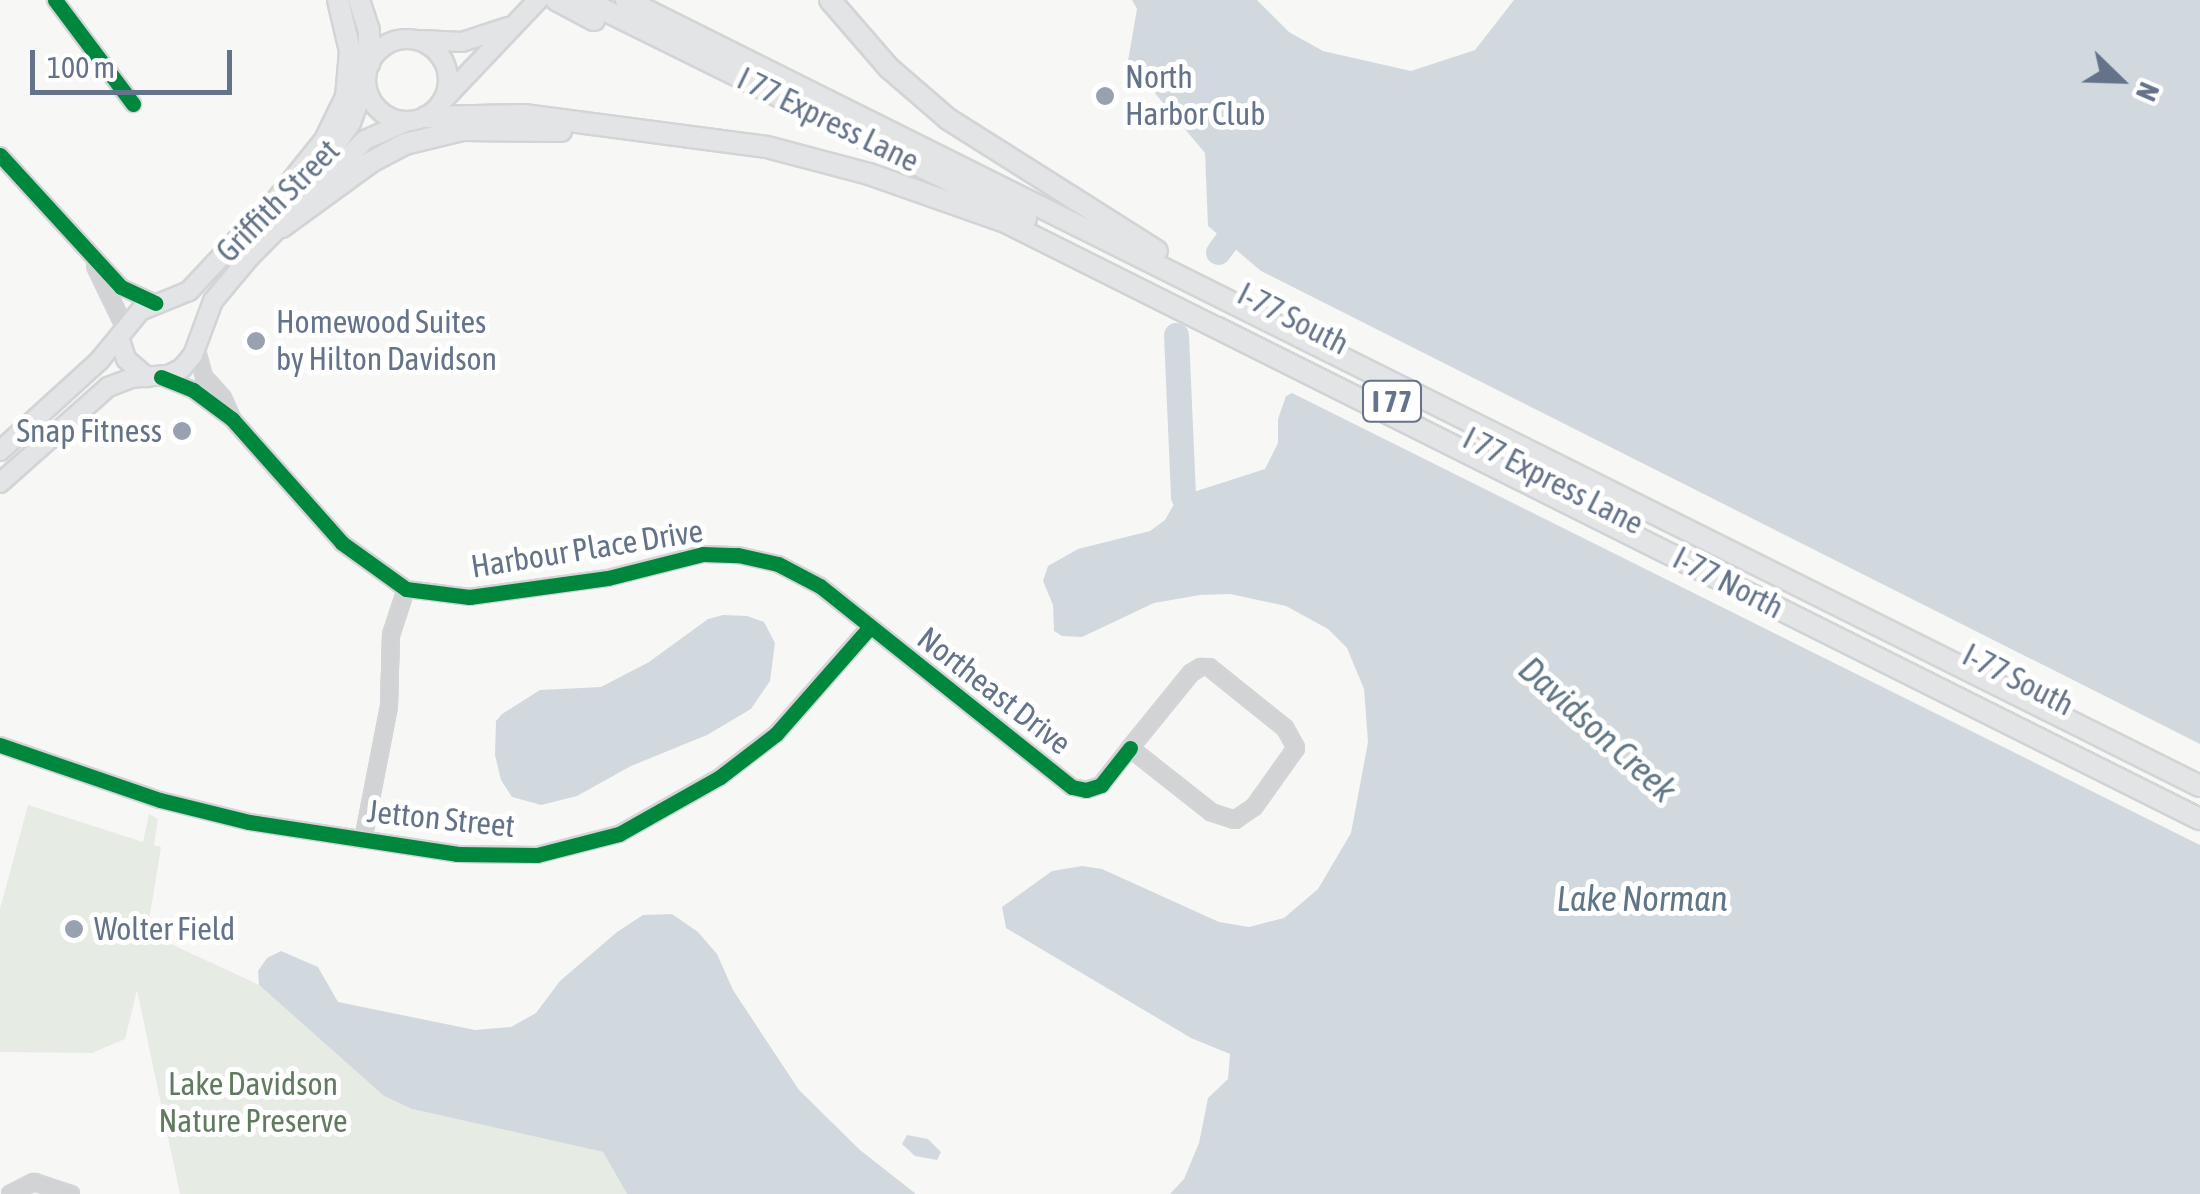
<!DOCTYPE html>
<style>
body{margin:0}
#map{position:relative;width:2200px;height:1194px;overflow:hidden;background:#f7f7f6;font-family:"Asap Condensed",sans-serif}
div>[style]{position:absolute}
.green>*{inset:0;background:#e6ebe4}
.water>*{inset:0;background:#d2d9de}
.river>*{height:25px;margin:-12.5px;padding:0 12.5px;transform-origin:12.5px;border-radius:12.5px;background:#d2d9de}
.roads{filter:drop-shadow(2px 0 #d3d4d5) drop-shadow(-2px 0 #d3d4d5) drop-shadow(0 2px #d3d4d5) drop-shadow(0 -2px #d3d4d5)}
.minor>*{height:14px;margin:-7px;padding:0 7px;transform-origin:7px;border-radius:7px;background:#d2d3d5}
.major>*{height:18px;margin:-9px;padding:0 9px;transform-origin:9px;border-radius:9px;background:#e3e4e5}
.major>.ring{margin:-9px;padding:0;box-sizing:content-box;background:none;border:18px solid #e3e4e5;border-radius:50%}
.highway>*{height:20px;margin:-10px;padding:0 10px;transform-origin:10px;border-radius:10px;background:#e3e4e5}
.cycleway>*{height:15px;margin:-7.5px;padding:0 7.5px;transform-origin:7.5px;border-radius:7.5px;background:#00873e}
.dots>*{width:28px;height:28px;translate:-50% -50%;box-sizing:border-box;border:5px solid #fff;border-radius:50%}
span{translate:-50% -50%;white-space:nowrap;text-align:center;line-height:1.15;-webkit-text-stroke:10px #fff;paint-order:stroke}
.shield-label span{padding:2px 8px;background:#fff;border:2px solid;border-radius:8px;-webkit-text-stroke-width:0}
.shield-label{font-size:30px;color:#64738a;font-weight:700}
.poi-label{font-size:32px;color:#64738a}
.left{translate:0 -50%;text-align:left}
.right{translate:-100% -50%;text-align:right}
.street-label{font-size:32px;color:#64738a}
.park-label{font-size:32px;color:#617a60}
.water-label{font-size:35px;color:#607685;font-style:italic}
.north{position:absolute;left:2070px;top:30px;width:100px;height:100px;-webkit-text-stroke:8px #fff;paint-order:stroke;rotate:113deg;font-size:28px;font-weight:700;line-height:40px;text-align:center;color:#64738a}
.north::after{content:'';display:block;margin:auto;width:35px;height:45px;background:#64738a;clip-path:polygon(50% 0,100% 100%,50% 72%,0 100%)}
.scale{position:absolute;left:30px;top:50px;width:202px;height:45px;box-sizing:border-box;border:5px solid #64738a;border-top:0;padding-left:12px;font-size:30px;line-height:35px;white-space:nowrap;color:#64738a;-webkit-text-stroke:8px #fff;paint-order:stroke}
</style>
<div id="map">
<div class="green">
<div style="clip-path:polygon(28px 805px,143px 842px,149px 814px,158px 819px,154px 845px,161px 847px,147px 933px,259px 985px,384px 1096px,412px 1109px,603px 1152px,627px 1194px,180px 1194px,137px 990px,125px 1039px,92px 1053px,0 1052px,0 909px)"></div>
</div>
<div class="water">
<div style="clip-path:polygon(1132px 0,1257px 0,1289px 32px,1323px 51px,1411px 71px,1475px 50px,1514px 0,2200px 0,2200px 744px,1261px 271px,1208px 226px,1205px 153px,1128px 61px,1137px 9px)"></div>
<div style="clip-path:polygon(1292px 393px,2200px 845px,2200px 1194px,1170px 1194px,1184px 1179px,1199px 1143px,1208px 1098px,1228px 1079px,1230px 1054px,1191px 1038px,1006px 928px,1002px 907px,1052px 871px,1082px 866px,1102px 869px,1219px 922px,1249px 927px,1284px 918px,1318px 889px,1351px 833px,1368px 742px,1364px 689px,1347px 648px,1328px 629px,1286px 606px,1230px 594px,1200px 595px,1154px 603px,1082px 637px,1062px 636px,1054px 631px,1053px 605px,1043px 581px,1048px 566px,1078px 549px,1150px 531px,1165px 520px,1178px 497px,1265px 469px,1278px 443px,1278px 419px,1286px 396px)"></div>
<div style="clip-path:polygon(723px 615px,747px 616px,764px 622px,775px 643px,770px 681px,751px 709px,707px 735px,631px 766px,577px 796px,541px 805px,512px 797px,501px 780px,495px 755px,496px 721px,502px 714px,540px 690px,601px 687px,649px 662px,708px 619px)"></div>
<div style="clip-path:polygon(672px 914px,698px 932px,717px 954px,733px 990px,799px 1090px,860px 1150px,916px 1194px,627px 1194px,603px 1152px,412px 1109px,384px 1096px,259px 985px,258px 971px,267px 958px,281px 951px,318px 967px,338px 1002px,475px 1030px,511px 1027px,536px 1013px,560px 981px,617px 932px,643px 915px)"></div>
<div style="clip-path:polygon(907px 1135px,928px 1139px,941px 1152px,937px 1160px,915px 1156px,902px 1144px)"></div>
</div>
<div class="river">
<div style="left:1218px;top:252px;width:26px;rotate:-54deg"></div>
<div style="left:1233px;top:231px;width:18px;rotate:13deg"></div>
<div style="left:1176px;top:335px;width:161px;rotate:87.5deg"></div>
<div style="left:1183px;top:496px;width:34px;rotate:63deg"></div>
</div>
<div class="roads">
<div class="minor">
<div style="left:55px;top:0;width:130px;rotate:53.1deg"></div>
<div style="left:0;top:155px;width:179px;rotate:47.5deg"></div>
<div style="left:121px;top:287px;width:38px;rotate:25deg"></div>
<div style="left:95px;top:266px;width:69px;rotate:64.2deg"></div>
<div style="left:196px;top:347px;width:31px;rotate:75deg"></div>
<div style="left:204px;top:377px;width:28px;rotate:48deg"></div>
<div style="left:223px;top:398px;width:22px;rotate:66deg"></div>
<div style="left:161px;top:377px;width:35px;rotate:22deg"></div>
<div style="left:193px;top:390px;width:49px;rotate:36.6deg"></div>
<div style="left:232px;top:419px;width:166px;rotate:48.4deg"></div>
<div style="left:342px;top:543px;width:79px;rotate:35.7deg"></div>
<div style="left:406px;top:589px;width:64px;rotate:7.2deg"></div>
<div style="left:469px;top:597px;width:140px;rotate:-7.8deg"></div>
<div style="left:608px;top:578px;width:98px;rotate:-14.2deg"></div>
<div style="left:703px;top:554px;width:35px;rotate:2deg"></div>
<div style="left:738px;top:555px;width:41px;rotate:12.7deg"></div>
<div style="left:778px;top:564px;width:47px;rotate:27.6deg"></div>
<div style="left:820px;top:586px;width:322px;rotate:38.6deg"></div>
<div style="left:1072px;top:787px;width:14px;rotate:12deg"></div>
<div style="left:1086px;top:790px;width:16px;rotate:-18deg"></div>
<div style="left:1101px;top:785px;width:47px;rotate:-51.9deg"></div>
<div style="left:1201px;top:667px;width:8px"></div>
<div style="left:1209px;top:667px;width:97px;rotate:38.8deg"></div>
<div style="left:1285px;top:728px;width:23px;rotate:61deg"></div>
<div style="left:1296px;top:748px;width:72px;rotate:125.4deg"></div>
<div style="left:1254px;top:807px;width:23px;rotate:146deg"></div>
<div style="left:1235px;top:820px;width:25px;rotate:-162deg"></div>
<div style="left:1211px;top:812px;width:103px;rotate:-141.7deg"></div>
<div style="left:1130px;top:748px;width:97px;rotate:-50.9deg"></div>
<div style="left:1191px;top:673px;width:12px;rotate:-31deg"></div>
<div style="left:0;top:745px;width:169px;rotate:19deg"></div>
<div style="left:160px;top:800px;width:92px;rotate:13.9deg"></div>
<div style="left:249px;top:822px;width:210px;rotate:8.7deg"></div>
<div style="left:457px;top:854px;width:80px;rotate:0.7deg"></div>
<div style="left:537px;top:855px;width:85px;rotate:-14.4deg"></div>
<div style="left:619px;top:834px;width:116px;rotate:-29.4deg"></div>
<div style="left:720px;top:777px;width:71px;rotate:-37.5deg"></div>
<div style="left:776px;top:734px;width:141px;rotate:-48.7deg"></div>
<div style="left:363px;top:840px;width:136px;rotate:-79deg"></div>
<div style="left:389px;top:706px;width:71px;rotate:-88.4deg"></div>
<div style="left:391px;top:635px;width:48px;rotate:-71.9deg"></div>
<div style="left:10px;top:1194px;width:27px;rotate:-27deg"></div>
<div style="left:34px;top:1182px;width:39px;rotate:18deg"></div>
</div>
<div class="major">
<div class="ring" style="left:366px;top:39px;width:64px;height:64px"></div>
<div style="left:422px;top:40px;width:40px;rotate:2.9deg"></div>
<div style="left:462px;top:42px;width:48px;rotate:-18.1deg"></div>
<div style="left:446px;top:97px;width:134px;rotate:-46.5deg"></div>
<div style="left:119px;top:337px;width:23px;rotate:72deg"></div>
<div style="left:126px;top:359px;width:28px;rotate:41deg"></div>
<div style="left:0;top:451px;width:134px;rotate:-42.3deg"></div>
<div style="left:99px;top:361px;width:65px;rotate:-50.6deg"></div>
<div style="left:140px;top:311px;width:53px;rotate:-22.2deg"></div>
<div style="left:189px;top:291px;width:83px;rotate:-46.9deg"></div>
<div style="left:246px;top:230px;width:102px;rotate:-41deg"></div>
<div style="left:323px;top:163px;width:49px;rotate:-55deg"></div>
<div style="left:351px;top:123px;width:44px;rotate:-69.9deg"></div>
<div style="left:0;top:483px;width:144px;rotate:-41.6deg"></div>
<div style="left:108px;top:387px;width:25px;rotate:-21deg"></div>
<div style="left:131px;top:378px;width:38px;rotate:-5deg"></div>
<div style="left:169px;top:375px;width:15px;rotate:-28deg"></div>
<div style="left:182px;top:368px;width:17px;rotate:-50deg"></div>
<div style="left:193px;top:355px;width:58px;rotate:-69.7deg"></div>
<div style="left:213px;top:301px;width:55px;rotate:-50.2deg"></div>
<div style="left:248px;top:259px;width:167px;rotate:-45.5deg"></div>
<div style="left:365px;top:140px;width:47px;rotate:-23.8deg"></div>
</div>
<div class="highway">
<div style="left:359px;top:0;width:32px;rotate:72deg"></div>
<div style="left:369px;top:30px;width:34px;rotate:90deg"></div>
<div style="left:556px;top:0;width:43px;rotate:27.8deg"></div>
<div style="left:584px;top:0;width:493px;rotate:26.3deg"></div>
<div style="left:626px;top:0;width:1759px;rotate:26.54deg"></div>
<div style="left:830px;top:0;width:90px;rotate:49.1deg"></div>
<div style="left:889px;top:68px;width:78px;rotate:40.8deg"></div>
<div style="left:948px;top:119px;width:247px;rotate:32.3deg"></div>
<div style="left:426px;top:117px;width:98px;rotate:-1.2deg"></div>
<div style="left:524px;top:115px;width:245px;rotate:7.5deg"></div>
<div style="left:767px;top:147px;width:106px;rotate:14.8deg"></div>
<div style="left:869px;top:174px;width:144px;rotate:19.4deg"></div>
<div style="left:1005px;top:222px;width:1336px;rotate:26.55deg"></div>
<div style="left:273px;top:205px;width:83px;rotate:-51.3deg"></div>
<div style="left:325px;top:140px;width:48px;rotate:-64deg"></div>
<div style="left:346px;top:97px;width:46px;rotate:-85deg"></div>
<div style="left:350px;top:51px;width:52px;rotate:-103.2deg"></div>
<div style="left:282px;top:227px;width:110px;rotate:-36.1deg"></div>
<div style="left:371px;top:162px;width:38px;rotate:-28deg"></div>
<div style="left:405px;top:144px;width:60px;rotate:-13.6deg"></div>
<div style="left:463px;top:130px;width:98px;rotate:0.6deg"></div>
</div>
</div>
<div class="cycleway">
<div style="left:55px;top:0;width:130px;rotate:53.1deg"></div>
<div style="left:0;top:155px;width:179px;rotate:47.5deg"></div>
<div style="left:121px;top:287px;width:38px;rotate:25deg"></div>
<div style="left:161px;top:377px;width:35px;rotate:22deg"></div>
<div style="left:193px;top:390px;width:49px;rotate:36.6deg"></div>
<div style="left:232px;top:419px;width:166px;rotate:48.4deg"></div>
<div style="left:342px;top:543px;width:79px;rotate:35.7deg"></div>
<div style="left:406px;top:589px;width:64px;rotate:7.2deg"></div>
<div style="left:469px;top:597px;width:140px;rotate:-7.8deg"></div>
<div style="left:608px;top:578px;width:98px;rotate:-14.2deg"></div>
<div style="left:703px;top:554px;width:35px;rotate:2deg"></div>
<div style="left:738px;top:555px;width:41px;rotate:12.7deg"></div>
<div style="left:778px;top:564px;width:47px;rotate:27.6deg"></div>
<div style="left:820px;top:586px;width:322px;rotate:38.6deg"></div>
<div style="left:1072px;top:787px;width:14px;rotate:12deg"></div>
<div style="left:1086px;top:790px;width:16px;rotate:-18deg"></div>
<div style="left:1101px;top:785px;width:47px;rotate:-51.9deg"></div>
<div style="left:0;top:745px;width:169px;rotate:19deg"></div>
<div style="left:160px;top:800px;width:92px;rotate:13.9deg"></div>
<div style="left:249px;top:822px;width:210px;rotate:8.7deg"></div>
<div style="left:457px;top:854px;width:80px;rotate:0.7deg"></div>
<div style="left:537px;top:855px;width:85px;rotate:-14.4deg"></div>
<div style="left:619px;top:834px;width:116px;rotate:-29.4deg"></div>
<div style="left:720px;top:777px;width:71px;rotate:-37.5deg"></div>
<div style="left:776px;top:734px;width:141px;rotate:-48.7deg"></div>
</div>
<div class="dots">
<div style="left:1105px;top:96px;background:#97a1b0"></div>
<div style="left:256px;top:341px;background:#97a1b0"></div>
<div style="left:182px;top:431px;background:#97a1b0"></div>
<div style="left:74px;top:929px;background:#97a1b0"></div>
</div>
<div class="shield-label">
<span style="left:1392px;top:401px">I 77</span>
</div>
<div class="poi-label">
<span class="left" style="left:1125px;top:96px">North<br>Harbor Club</span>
<span class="left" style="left:276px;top:341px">Homewood Suites<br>by Hilton Davidson</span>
<span class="right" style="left:162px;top:431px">Snap Fitness</span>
<span class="left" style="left:94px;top:929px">Wolter Field</span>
</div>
<div class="street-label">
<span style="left:828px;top:120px;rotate:26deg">I 77 Express Lane</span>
<span style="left:278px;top:201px;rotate:-45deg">Griffith Street</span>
<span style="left:1293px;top:319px;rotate:27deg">I-77 South</span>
<span style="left:1553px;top:481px;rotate:27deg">I 77 Express Lane</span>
<span style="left:587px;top:549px;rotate:-9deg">Harbour Place Drive</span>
<span style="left:1728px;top:583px;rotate:27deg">I-77 North</span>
<span style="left:2018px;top:680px;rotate:27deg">I-77 South</span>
<span style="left:994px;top:691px;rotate:38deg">Northeast Drive</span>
<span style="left:441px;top:819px;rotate:6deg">Jetton Street</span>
</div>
<div class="park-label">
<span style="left:253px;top:1103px">Lake Davidson<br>Nature Preserve</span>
</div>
<div class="water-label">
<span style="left:1598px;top:729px;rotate:42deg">Davidson Creek</span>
<span style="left:1642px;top:898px">Lake Norman</span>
</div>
<div class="north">N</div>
<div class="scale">100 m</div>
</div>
